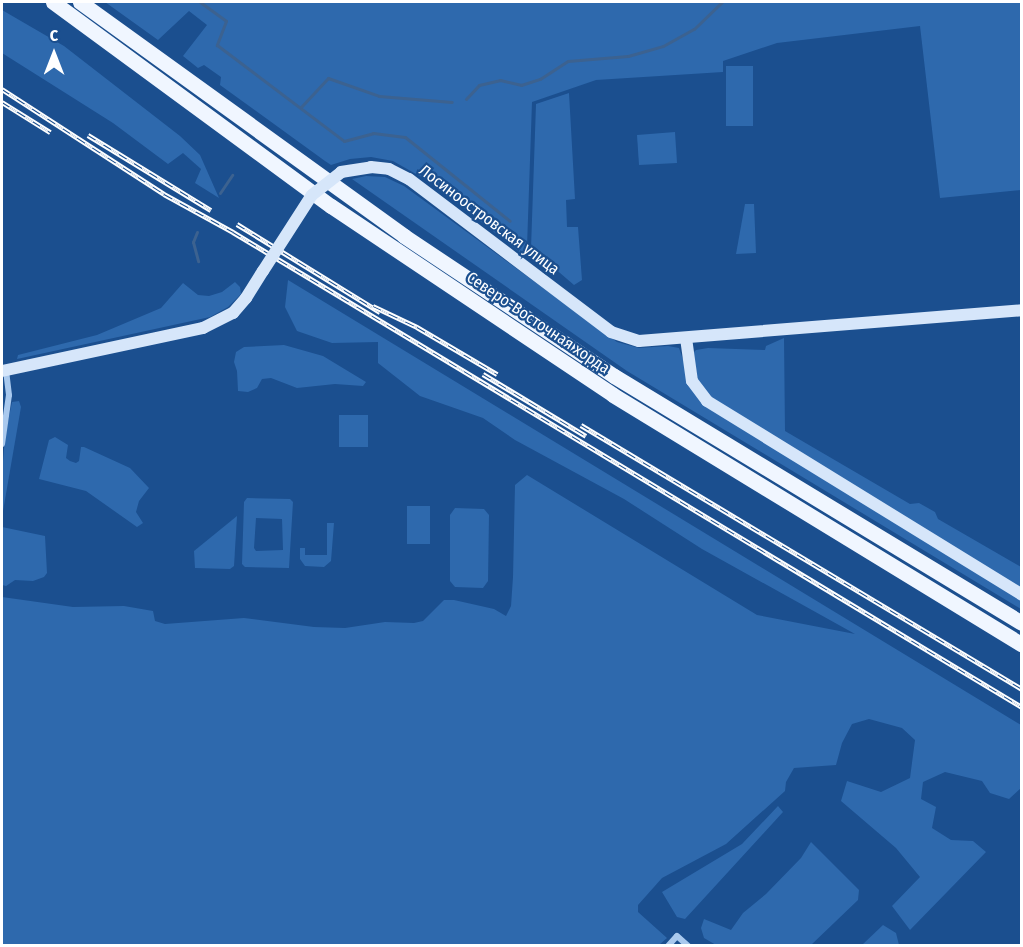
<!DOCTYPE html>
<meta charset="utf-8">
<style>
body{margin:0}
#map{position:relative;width:1023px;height:947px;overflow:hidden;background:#1b4f8f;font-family:"Fira Sans Condensed",sans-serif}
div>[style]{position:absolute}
.green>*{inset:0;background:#2e69ad}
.stream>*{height:3px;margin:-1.5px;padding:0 1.5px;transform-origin:1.5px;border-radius:1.5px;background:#3c6290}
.street>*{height:6px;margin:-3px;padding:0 3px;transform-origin:3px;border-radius:3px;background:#a9c9ee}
.secondary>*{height:12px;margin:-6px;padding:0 6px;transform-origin:6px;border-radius:6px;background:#d6e6fa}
.primary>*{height:15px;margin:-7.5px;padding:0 7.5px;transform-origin:7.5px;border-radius:7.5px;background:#f0f6ff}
.rail>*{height:5px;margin-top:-2.5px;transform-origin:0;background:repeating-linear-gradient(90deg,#1b4f8f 0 9px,#fff 0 18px);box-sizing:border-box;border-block:2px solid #fff}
.secondary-bridge>*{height:12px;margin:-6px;padding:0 6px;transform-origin:6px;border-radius:6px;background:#d6e6fa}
span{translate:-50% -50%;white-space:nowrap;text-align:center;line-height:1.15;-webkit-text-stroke:4.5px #1b4f8f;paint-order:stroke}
.street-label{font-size:16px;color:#fff}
.frame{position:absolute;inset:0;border:3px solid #fff;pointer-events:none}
.north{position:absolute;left:24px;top:24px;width:60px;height:60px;-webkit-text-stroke:4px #1b4f8f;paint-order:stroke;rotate:0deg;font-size:16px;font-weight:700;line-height:24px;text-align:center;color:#fff}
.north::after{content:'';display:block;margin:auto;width:21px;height:27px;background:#fff;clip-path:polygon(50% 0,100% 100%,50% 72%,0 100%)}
</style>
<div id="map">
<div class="green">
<div style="clip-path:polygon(105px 2px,1021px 2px,1021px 190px,940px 198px,920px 26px,777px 43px,723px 61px,723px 72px,596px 80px,532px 102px,527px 247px,522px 254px,430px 182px,393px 161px,371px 157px,350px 159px,331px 165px,325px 161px,220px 85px,221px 77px,204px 65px,198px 68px,183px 56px,207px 25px,189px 11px,158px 40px)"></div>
<div style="clip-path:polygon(2px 10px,64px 46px,180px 136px,200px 155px,219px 198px,195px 183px,201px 169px,183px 153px,168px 164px,113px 123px,2px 53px)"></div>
<div style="clip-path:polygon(726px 66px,753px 66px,753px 126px,726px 126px)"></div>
<div style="clip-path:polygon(569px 93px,575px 199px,566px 200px,567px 227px,578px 227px,582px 280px,574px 285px,531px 248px,536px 104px)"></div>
<div style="clip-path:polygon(675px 132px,677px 163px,639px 165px,637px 135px)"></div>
<div style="clip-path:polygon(366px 176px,385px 177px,404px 186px,617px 342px,639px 348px,668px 346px,679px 348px,694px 391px,1021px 598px,1021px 609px,627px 371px,352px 179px)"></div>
<div style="clip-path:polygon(745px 204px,754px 204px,756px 253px,736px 254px)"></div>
<div style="clip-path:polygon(288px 280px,1021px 725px,1021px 788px,1009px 799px,990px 793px,982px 781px,945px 772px,923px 782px,921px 799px,936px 807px,932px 828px,951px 840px,973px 841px,986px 852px,910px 930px,892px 906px,920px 877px,896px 848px,841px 801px,847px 781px,881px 792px,910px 778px,915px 740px,902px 728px,869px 719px,852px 724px,842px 743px,836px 765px,794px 768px,786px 782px,785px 791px,726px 844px,662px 878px,638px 905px,638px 912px,667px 938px,659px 945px,2px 945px,2px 597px,73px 607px,124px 606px,153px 611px,155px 621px,165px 624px,244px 618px,314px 627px,345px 628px,385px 622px,414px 623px,423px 621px,444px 600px,454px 600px,494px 609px,506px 616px,511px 606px,513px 577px,515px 485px,527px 475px,757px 615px,855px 634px,702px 549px,624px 499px,515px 440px,483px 418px,420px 396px,378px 363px,378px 342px,332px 343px,297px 331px,285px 307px)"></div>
<div style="clip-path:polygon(235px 282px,240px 287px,241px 294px,228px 307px,210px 317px,17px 359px,18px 355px,97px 335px,161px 308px,183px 283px,198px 295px,209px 296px,222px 292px)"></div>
<div style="clip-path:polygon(784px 338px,785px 431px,910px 504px,919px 503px,935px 512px,938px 519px,1021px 567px,1021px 591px,719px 407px,699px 388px,693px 353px,696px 350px,708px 348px,765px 350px,766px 346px)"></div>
<div style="clip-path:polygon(284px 345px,323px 356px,366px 382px,363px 386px,335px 384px,297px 388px,271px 378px,262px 379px,257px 388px,248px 392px,238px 391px,237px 371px,234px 362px,236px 352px,244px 347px)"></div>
<div style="clip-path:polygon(19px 401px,21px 407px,2px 517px,2px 473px,5px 437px,12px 402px)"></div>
<div style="clip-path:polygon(339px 415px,368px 415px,368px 447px,339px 447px)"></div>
<div style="clip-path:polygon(55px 437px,68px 445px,66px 458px,70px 461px,76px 463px,79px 461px,81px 447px,84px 447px,130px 468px,149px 488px,139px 501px,136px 512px,143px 523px,137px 527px,86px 491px,39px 479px,49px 440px)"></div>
<div style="clip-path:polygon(evenodd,247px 498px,290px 499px,293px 502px,289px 568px,245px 567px,242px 564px,244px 502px,247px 498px,256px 518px,282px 519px,283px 550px,256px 551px,254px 548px,256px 518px)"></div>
<div style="clip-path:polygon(407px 506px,430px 506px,430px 544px,407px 544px)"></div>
<div style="clip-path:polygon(455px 508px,484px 509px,489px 515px,488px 581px,483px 588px,455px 587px,450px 581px,450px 515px)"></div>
<div style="clip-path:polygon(237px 516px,234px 566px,230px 569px,195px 568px,194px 551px)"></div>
<div style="clip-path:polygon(327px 523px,334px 523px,331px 561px,324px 567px,305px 566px,300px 559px,300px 548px,305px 548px,305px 555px,327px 555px)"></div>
<div style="clip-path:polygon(2px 527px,45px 536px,47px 573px,44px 577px,33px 581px,15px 580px,6px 586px,2px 585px)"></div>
<div style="clip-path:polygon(778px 806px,783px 812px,685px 919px,677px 917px,662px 892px,742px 844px)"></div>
<div style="clip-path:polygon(811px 842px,859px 890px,858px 900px,811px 945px,716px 945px,704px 938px,701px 928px,704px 919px,731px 930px,743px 913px,766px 894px,801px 858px)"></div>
<div style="clip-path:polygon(883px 925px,896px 933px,899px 945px,862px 945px)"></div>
</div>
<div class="stream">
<div style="left:200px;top:2px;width:32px;rotate:36deg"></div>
<div style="left:226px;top:21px;width:26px;rotate:111deg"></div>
<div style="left:217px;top:45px;width:159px;rotate:37.1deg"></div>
<div style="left:344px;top:141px;width:30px;rotate:-15deg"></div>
<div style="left:373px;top:133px;width:32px;rotate:7deg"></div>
<div style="left:405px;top:137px;width:134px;rotate:38.7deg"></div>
<div style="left:466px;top:99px;width:19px;rotate:-47deg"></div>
<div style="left:479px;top:85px;width:22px;rotate:-13deg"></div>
<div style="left:500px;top:80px;width:22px;rotate:13deg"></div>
<div style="left:521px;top:85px;width:20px;rotate:-18deg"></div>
<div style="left:540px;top:79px;width:33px;rotate:-33deg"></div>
<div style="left:568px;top:61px;width:60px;rotate:-4.8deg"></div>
<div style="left:628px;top:56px;width:36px;rotate:-16deg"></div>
<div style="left:663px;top:46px;width:35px;rotate:-29deg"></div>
<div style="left:694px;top:29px;width:39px;rotate:-44deg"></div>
<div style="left:301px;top:107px;width:40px;rotate:-47deg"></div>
<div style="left:328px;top:78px;width:54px;rotate:19.4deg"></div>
<div style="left:379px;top:96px;width:73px;rotate:4.7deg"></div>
<div style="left:220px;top:193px;width:22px;rotate:-56deg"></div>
<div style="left:197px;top:232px;width:11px;rotate:112deg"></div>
<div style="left:193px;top:242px;width:20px;rotate:75deg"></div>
</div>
<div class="street">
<div style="left:2px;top:444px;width:49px;rotate:-81.9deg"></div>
<div style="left:9px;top:395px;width:25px;rotate:-97deg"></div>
<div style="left:668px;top:946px;width:13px;rotate:-48deg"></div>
<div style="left:677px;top:936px;width:15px;rotate:42deg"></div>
</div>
<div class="secondary">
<div style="left:341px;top:172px;width:30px;rotate:-9deg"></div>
<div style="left:371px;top:167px;width:18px;rotate:6deg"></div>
<div style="left:389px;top:169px;width:22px;rotate:27deg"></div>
<div style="left:409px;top:179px;width:253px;rotate:37.1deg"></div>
<div style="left:611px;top:332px;width:29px;rotate:18deg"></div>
<div style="left:639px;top:341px;width:384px;rotate:-4.6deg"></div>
<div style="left:686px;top:338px;width:43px;rotate:82.1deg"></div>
<div style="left:692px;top:381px;width:25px;rotate:53deg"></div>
<div style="left:707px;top:401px;width:370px;rotate:31.6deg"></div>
<div style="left:2px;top:371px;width:206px;rotate:-12.1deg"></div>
<div style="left:203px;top:328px;width:34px;rotate:-27deg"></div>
<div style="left:233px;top:313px;width:20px;rotate:-49deg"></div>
<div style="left:246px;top:298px;width:32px;rotate:-58deg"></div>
</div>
<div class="primary">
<div style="left:53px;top:2px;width:345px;rotate:36.3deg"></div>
<div style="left:331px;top:206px;width:339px;rotate:33.8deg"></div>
<div style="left:613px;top:395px;width:479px;rotate:31.4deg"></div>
<div style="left:80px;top:2px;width:400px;rotate:35.8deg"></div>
<div style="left:404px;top:236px;width:252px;rotate:33.7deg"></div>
<div style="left:614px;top:376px;width:477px;rotate:31.2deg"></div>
</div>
<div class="rail">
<div style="left:2px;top:89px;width:193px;rotate:32.9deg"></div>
<div style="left:164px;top:194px;width:79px;rotate:28.8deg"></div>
<div style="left:233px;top:232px;width:921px;rotate:31.05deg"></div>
<div style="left:2px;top:102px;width:57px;rotate:32deg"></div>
<div style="left:88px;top:135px;width:144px;rotate:31.4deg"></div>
<div style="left:237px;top:224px;width:168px;rotate:31.6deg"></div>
<div style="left:373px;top:306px;width:49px;rotate:25.5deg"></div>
<div style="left:417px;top:327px;width:93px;rotate:30.4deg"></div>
<div style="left:483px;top:374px;width:120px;rotate:31deg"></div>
<div style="left:581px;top:425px;width:514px;rotate:30.91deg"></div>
</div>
<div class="secondary-bridge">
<div style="left:263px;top:271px;width:90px;rotate:-57.2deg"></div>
<div style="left:312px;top:195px;width:37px;rotate:-38deg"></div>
</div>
<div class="street-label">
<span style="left:489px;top:220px;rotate:37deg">Лосиноостровская улица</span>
<span style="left:538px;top:323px;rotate:34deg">Северо-Восточная хорда</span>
</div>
<div class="frame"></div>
<div class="north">С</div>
</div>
